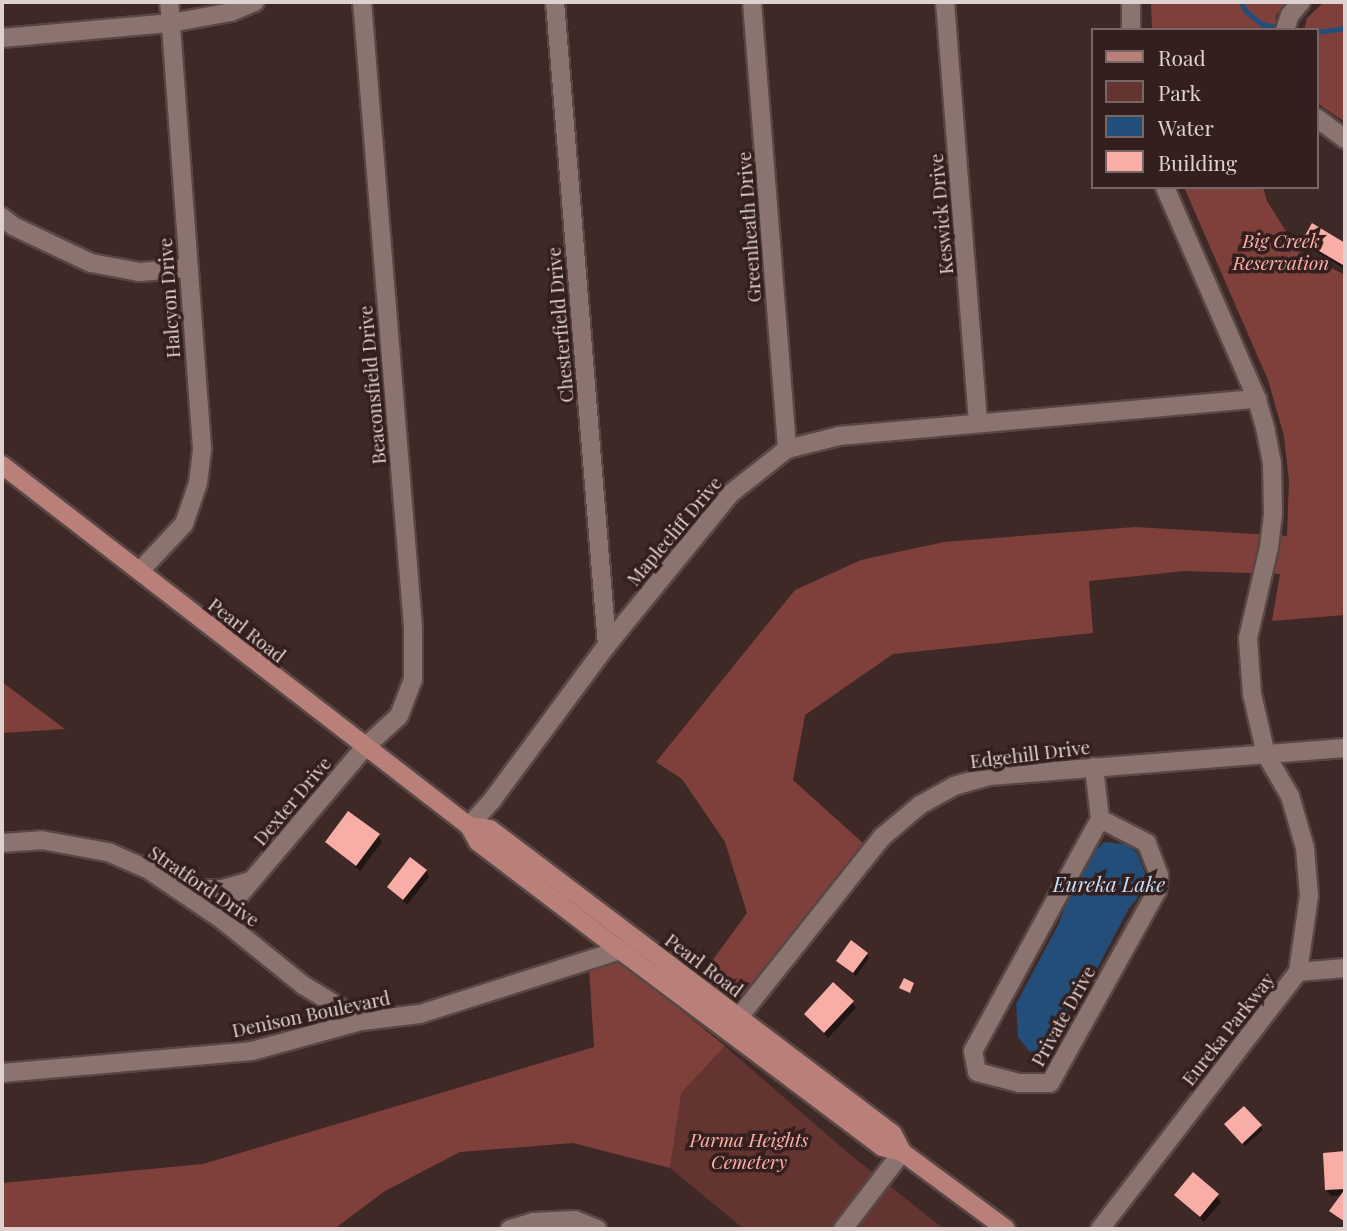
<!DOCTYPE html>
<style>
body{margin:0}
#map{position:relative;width:1347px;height:1231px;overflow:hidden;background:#3e2927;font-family:"Playfair Display",serif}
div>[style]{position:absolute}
.green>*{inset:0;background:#633430}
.forest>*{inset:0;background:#7f403b}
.water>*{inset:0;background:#224e79}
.shadow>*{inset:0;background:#0007}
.stream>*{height:4.5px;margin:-2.25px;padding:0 2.25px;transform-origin:2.25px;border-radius:2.25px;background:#224e79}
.building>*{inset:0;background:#f8aea6}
.roads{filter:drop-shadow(2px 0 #584745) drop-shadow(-2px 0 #584745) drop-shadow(0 2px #584745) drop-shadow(0 -2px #584745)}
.minor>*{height:18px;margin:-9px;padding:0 9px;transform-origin:9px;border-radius:9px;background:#8b7370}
.major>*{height:18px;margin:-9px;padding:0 9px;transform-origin:9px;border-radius:9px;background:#b97f79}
span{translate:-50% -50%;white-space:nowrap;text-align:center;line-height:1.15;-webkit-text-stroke:7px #331f1d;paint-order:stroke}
.street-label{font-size:19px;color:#dfd1cf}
.park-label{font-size:19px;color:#fdaea6;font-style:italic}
.water-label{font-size:21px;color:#c5defa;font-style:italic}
.frame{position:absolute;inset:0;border:4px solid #dfd1cf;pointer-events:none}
.legend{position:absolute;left:1091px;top:28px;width:228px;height:161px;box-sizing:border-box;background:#331f1d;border:2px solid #786664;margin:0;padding:9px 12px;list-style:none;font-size:21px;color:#dfd1cf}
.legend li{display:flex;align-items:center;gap:14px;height:35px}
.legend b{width:35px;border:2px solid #786664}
</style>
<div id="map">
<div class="green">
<div style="clip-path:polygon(725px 1046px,847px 1152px,944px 1229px,744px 1229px,670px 1168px,680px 1093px)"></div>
</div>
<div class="forest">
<div style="clip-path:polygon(1151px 2px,1287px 2px,1276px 15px,1275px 30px,1152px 30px)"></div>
<div style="clip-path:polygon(1324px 2px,1345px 2px,1345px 122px,1317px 103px,1317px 30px,1304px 30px,1307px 18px)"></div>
<div style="clip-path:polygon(1184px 187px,1263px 187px,1267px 201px,1299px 252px,1345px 275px,1345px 615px,1272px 621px,1280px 574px,1185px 571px,1089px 581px,1093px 633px,893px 654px,805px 715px,793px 780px,864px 844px,741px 1005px,701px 976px,747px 913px,725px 842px,682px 779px,656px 762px,795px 590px,861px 560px,944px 542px,1135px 527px,1287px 536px,1289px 481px,1284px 436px,1268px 380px)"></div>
<div style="clip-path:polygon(2px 682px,65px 729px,2px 733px)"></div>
<div style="clip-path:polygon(621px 962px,725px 1046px,681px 1093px,670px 1168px,573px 1143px,460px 1152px,385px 1191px,334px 1229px,2px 1229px,2px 1183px,203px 1164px,594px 1047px,589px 969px)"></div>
</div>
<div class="water">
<div style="clip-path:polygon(1104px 842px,1126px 844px,1137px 853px,1145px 873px,1137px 899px,1129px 908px,1081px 999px,1071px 1010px,1055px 1045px,1046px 1053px,1029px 1051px,1018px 1037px,1016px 1004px,1058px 925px,1082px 865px)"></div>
</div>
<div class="shadow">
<div style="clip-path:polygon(1313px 226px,1345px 245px,1345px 269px,1308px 247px,1304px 241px)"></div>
<div style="clip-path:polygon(378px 835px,382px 842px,360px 871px,327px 842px)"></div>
<div style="clip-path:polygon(426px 871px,429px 877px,407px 905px,389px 887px)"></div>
<div style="clip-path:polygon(867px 954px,869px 958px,856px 976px,838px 961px)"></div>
<div style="clip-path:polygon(852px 1002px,856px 1008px,828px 1038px,806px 1015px)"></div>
<div style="clip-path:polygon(1244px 1108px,1263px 1130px,1245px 1146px,1228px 1128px)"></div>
<div style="clip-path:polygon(1345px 1153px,1345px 1224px,1332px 1211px,1343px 1195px,1331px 1196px,1327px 1190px,1325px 1154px)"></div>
<div style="clip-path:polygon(1176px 1195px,1217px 1196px,1221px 1202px,1204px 1222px)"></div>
</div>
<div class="stream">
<div style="left:1241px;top:2px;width:10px;rotate:61deg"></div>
<div style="left:1246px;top:11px;width:21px;rotate:39deg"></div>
<div style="left:1262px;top:24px;width:20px;rotate:11deg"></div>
<div style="left:1317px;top:32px;width:28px;rotate:-8deg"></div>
</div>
<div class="building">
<div style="clip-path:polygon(1312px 223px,1345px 243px,1343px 265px,1302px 241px)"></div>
<div style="clip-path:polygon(348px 811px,380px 834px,356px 866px,325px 842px)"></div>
<div style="clip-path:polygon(410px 857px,427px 870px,403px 900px,387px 887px)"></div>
<div style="clip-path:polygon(851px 940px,868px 953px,853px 973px,836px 961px)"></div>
<div style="clip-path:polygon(904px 978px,914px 983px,910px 993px,899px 988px)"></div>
<div style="clip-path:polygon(833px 982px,854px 1001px,824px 1033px,804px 1014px)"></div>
<div style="clip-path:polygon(1244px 1106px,1262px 1125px,1242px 1144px,1224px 1124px)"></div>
<div style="clip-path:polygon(1345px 1151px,1345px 1189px,1325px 1190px,1323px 1153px)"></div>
<div style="clip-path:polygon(1193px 1172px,1219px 1194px,1200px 1217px,1174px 1195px)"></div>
<div style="clip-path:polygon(1345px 1189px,1345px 1222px,1329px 1211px)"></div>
</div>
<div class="roads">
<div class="minor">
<div style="left:555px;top:2px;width:645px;rotate:85.38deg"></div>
<div style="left:752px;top:2px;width:448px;rotate:85.5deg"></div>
<div style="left:945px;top:2px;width:422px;rotate:85.5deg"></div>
<div style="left:1131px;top:30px;width:28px;rotate:-90deg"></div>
<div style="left:1285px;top:30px;width:16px;rotate:-72deg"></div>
<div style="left:1290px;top:15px;width:17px;rotate:-50deg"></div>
<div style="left:2px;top:38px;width:170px;rotate:-5.1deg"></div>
<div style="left:171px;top:23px;width:61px;rotate:-10.4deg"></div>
<div style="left:231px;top:12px;width:26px;rotate:-23deg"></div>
<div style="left:1317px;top:118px;width:35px;rotate:37deg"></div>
<div style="left:2px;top:217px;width:14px;rotate:39deg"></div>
<div style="left:13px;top:226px;width:86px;rotate:25.4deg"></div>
<div style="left:91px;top:263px;width:50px;rotate:10.4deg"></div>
<div style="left:140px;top:272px;width:48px;rotate:-4.8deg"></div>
<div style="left:140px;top:571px;width:64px;rotate:-46.9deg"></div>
<div style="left:184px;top:524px;width:43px;rotate:-71.1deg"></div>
<div style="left:198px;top:483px;width:35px;rotate:-83deg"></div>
<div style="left:202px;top:448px;width:447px;rotate:-94.2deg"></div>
<div style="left:1094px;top:767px;width:52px;rotate:83.4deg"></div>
<div style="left:1100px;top:819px;width:264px;rotate:118.7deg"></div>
<div style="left:973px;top:1051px;width:21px;rotate:79deg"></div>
<div style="left:977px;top:1072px;width:43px;rotate:14.7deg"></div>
<div style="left:1019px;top:1083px;width:31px"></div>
<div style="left:1050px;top:1083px;width:220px;rotate:-60.9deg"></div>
<div style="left:1157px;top:891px;width:16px;rotate:-83deg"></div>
<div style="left:1159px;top:875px;width:34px;rotate:-111deg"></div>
<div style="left:1147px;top:843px;width:53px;rotate:-152.9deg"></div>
<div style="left:469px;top:826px;width:36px;rotate:-48deg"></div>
<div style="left:493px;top:799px;width:192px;rotate:-53.5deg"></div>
<div style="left:607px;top:645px;width:195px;rotate:-50.8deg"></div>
<div style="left:730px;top:494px;width:73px;rotate:-38.3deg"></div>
<div style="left:787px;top:449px;width:54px;rotate:-14deg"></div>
<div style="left:839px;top:436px;width:420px;rotate:-5.1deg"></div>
<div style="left:2px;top:843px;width:39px;rotate:-4deg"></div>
<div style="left:41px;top:840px;width:68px;rotate:10.2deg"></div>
<div style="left:108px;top:852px;width:45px;rotate:23.7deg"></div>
<div style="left:149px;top:870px;width:86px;rotate:34.1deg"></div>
<div style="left:220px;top:918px;width:107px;rotate:38.9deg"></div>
<div style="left:303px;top:985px;width:69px;rotate:31.4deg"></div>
<div style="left:177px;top:889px;width:46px"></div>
<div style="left:223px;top:889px;width:29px;rotate:-16deg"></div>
<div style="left:220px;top:918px;width:224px;rotate:-49.7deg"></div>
<div style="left:365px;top:747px;width:46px;rotate:-42.4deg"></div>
<div style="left:399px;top:716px;width:39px;rotate:-69deg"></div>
<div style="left:413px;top:680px;width:53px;rotate:-90deg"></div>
<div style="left:413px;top:627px;width:627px;rotate:-94.66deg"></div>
<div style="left:1298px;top:972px;width:47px;rotate:-4.9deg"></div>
<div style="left:739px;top:1017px;width:230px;rotate:-51.5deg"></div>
<div style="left:882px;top:837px;width:50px;rotate:-40.1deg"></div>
<div style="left:920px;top:805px;width:39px;rotate:-29deg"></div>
<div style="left:954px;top:786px;width:36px;rotate:-16deg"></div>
<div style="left:989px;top:776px;width:357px;rotate:-4.5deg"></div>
<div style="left:2px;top:1073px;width:251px;rotate:-5deg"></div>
<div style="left:252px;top:1051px;width:114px;rotate:-15.3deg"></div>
<div style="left:362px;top:1021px;width:58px;rotate:-6.9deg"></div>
<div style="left:420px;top:1014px;width:210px;rotate:-17.7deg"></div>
<div style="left:510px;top:1229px;width:24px;rotate:-17deg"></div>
<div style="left:533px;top:1222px;width:42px;rotate:-2.7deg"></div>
<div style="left:575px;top:1220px;width:24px;rotate:22deg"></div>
<div style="left:843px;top:1229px;width:97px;rotate:-52.5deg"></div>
<div style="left:1100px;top:1229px;width:324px;rotate:-52.4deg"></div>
<div style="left:1298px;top:972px;width:77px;rotate:-81.8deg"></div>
<div style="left:1309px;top:896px;width:48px;rotate:-94.8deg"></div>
<div style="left:1305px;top:848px;width:54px;rotate:-106.1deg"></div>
<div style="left:1290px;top:796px;width:48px;rotate:-120.3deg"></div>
<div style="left:1266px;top:755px;width:63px;rotate:-102.9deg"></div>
<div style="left:1252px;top:694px;width:56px;rotate:-94.1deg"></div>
<div style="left:1248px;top:638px;width:93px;rotate:-77deg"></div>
<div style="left:1269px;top:547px;width:33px;rotate:-83deg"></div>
<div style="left:1273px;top:514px;width:51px;rotate:-91.1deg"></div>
<div style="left:1272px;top:463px;width:33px;rotate:-101deg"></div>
<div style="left:1266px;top:431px;width:33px;rotate:-106deg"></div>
<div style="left:1257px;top:399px;width:231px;rotate:-113.5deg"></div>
</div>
<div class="major">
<div style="left:2px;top:465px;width:590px;rotate:37.7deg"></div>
<div style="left:469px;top:826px;width:18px;rotate:61deg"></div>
<div style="left:478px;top:842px;width:178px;rotate:37.3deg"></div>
<div style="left:620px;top:950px;width:328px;rotate:36.9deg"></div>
<div style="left:882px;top:1147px;width:21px;rotate:14deg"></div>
<div style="left:902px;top:1152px;width:129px;rotate:36.5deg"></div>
<div style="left:469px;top:826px;width:21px;rotate:8deg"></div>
<div style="left:490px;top:829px;width:505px;rotate:37.12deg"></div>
<div style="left:893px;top:1134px;width:20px;rotate:63deg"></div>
</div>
</div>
<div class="street-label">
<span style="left:941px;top:214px;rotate:-95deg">Keswick Drive</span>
<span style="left:749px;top:227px;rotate:-94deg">Greenheath Drive</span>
<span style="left:169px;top:298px;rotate:-94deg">Halcyon Drive</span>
<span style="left:560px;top:325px;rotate:-95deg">Chesterfield Drive</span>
<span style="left:372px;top:385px;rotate:-95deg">Beaconsfield Drive</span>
<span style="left:674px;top:531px;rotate:-50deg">Maplecliff Drive</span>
<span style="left:247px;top:630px;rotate:38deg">Pearl Road</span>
<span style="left:1030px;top:754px;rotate:-7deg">Edgehill Drive</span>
<span style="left:292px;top:801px;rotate:-50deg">Dexter Drive</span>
<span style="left:204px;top:886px;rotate:34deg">Stratford Drive</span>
<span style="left:704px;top:965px;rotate:37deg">Pearl Road</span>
<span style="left:311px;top:1014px;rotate:-12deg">Denison Boulevard</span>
<span style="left:1063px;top:1016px;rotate:-61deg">Private Drive</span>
<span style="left:1228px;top:1029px;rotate:-52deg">Eureka Parkway</span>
</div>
<div class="park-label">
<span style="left:1281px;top:252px">Big Creek<br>Reservation</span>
<span style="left:749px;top:1151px">Parma Heights<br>Cemetery</span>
</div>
<div class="water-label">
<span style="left:1109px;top:883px">Eureka Lake</span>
</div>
<div class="frame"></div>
<ul class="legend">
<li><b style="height:9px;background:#b97f79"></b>Road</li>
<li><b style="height:19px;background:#633430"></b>Park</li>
<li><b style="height:19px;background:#224e79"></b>Water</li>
<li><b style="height:19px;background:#f8aea6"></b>Building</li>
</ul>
</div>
